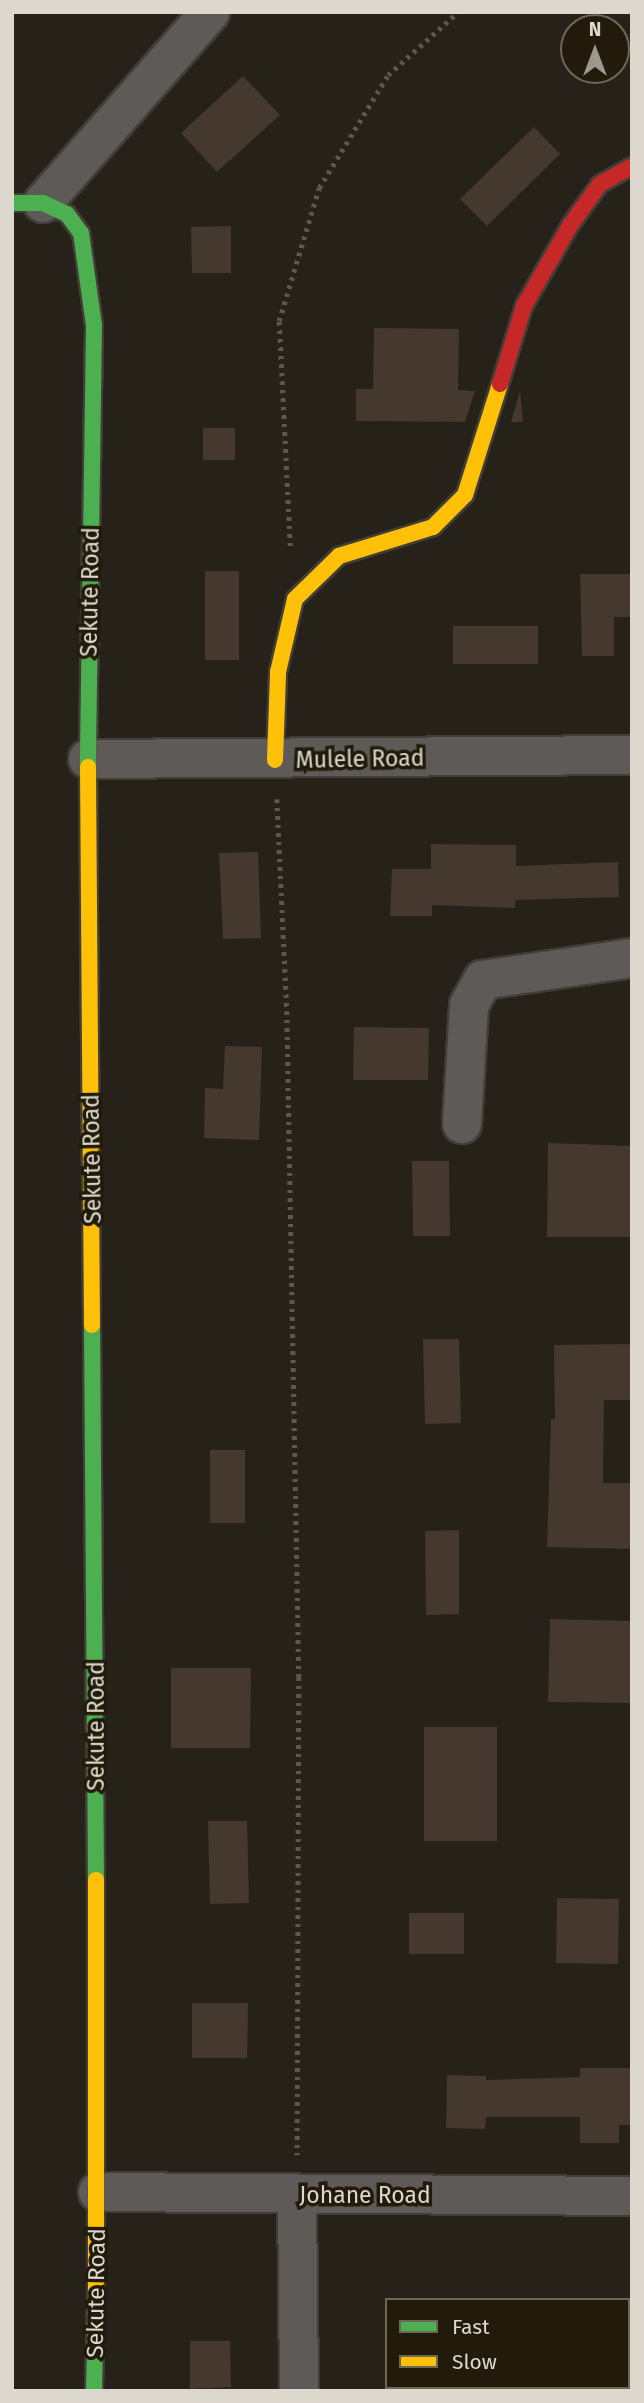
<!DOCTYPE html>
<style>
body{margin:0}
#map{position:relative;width:644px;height:2403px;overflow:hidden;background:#262219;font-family:"Fira Sans",sans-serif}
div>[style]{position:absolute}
.building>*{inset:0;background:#45382e}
.path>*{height:4.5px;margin-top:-2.25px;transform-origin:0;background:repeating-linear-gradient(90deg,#5b5854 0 3.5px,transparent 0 8.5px)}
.roads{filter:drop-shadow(2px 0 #423e37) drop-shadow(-2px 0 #423e37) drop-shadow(0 2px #423e37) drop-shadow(0 -2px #423e37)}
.street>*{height:38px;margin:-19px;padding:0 19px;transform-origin:19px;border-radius:19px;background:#5d5a57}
.fast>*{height:16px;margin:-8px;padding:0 8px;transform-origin:8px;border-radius:8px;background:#4caf50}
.slow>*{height:16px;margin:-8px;padding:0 8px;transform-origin:8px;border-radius:8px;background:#ffc107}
.jam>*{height:16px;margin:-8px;padding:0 8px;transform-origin:8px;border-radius:8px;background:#c62828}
span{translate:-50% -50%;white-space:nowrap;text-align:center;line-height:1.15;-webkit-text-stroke:7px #221b0b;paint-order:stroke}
.street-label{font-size:23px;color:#dcd8cd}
.frame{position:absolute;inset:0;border:14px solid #dcd8cd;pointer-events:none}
.legend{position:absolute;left:385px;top:2298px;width:245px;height:91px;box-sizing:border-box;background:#221b0b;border:2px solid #6c6759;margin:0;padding:9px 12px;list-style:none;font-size:21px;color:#dcd8cd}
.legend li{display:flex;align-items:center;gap:14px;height:35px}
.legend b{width:35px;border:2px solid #6c6759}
.north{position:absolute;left:560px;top:14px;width:70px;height:70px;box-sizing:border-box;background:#221b0b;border:2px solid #6c6759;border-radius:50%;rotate:0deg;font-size:19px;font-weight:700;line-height:28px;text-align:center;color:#dcd8cd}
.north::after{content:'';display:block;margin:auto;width:24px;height:32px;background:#9c988e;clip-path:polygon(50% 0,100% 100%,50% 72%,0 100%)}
</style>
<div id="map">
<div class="building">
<div style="clip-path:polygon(243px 76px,280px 115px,217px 172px,181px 133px)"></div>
<div style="clip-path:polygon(534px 127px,560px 154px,487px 226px,460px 199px)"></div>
<div style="clip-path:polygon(231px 226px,231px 273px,192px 273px,191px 227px)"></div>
<div style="clip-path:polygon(374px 328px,459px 329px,458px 390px,475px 391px,465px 422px,356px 421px,356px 389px,373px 389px)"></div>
<div style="clip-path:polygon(520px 391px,523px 422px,511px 422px)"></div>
<div style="clip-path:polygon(203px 428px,235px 428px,235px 460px,203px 460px)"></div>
<div style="clip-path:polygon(205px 571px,239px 571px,239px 660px,205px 660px)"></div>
<div style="clip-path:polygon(580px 574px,632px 574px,632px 617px,614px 617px,614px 656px,582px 656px)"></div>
<div style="clip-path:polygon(453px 626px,538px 626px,538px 664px,453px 664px)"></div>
<div style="clip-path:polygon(431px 844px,516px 845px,516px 866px,618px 862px,619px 897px,515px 900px,515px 908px,432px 905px,432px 916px,390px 916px,392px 869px,431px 869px)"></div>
<div style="clip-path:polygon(258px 852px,261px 938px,223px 939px,219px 853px)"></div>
<div style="clip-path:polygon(354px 1027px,429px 1028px,428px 1080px,353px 1080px)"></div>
<div style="clip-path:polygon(225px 1046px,262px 1047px,259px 1140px,204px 1138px,205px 1088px,223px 1089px)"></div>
<div style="clip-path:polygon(548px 1143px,632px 1146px,632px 1237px,547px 1237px)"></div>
<div style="clip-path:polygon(412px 1161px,449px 1161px,450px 1236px,413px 1236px)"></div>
<div style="clip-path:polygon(423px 1339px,459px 1339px,461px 1423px,425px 1424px)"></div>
<div style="clip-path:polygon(632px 1344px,632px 1400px,604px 1400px,603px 1483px,632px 1483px,632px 1549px,547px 1547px,551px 1419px,555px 1419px,554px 1345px)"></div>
<div style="clip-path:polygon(210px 1450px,245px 1450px,245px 1523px,210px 1523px)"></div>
<div style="clip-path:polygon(459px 1530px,459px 1614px,426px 1615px,425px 1531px)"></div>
<div style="clip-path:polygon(550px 1619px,632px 1621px,632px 1703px,548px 1702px)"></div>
<div style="clip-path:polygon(171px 1668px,251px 1668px,250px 1748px,171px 1748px)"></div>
<div style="clip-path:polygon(424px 1727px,497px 1727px,497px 1841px,424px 1841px)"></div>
<div style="clip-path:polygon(208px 1821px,247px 1821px,249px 1903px,210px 1904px)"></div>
<div style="clip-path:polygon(557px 1898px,619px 1899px,618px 1964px,556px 1963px)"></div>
<div style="clip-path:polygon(409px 1913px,464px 1913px,464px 1954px,409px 1954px)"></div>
<div style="clip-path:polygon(192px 2003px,248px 2003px,247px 2058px,192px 2058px)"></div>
<div style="clip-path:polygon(580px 2068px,632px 2068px,632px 2125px,619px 2125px,619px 2143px,580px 2143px,580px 2117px,486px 2117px,485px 2129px,446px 2128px,447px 2075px,486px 2076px,486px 2080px,580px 2077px)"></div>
<div style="clip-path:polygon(190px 2341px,230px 2341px,231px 2387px,190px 2389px)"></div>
</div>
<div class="path">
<div style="left:290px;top:546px;width:225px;rotate:-92.8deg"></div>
<div style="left:279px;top:321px;width:139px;rotate:-73.3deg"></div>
<div style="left:319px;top:188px;width:132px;rotate:-58.6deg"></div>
<div style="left:388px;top:75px;width:94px;rotate:-42deg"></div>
<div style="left:277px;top:799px;width:212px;rotate:87.3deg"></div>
<div style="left:287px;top:1011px;width:666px;rotate:88.97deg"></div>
<div style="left:299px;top:1677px;width:478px;rotate:90.2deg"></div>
</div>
<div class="roads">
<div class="street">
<div style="left:43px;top:203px;width:254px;rotate:-48.8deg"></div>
<div style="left:88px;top:759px;width:544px;rotate:-0.42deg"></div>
<div style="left:462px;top:1124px;width:119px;rotate:-86.6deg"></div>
<div style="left:469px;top:1005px;width:29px;rotate:-61deg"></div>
<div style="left:483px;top:980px;width:151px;rotate:-8.4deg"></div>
<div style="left:98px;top:2192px;width:534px;rotate:0.43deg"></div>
<div style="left:297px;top:2195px;width:196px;rotate:89.4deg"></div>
</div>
<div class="fast">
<div style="left:12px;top:203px;width:31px"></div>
<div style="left:43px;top:203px;width:26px;rotate:25deg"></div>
<div style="left:67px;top:214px;width:24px;rotate:54deg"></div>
<div style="left:81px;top:233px;width:94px;rotate:82deg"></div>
<div style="left:94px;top:326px;width:441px;rotate:90.8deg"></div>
<div style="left:92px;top:1325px;width:555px;rotate:89.59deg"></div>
<div style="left:94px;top:2391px;width:98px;rotate:-88.8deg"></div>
</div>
<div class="slow">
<div style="left:275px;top:760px;width:88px;rotate:-88deg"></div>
<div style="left:278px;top:672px;width:75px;rotate:-76.9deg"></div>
<div style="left:295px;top:599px;width:62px;rotate:-44.3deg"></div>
<div style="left:339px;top:556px;width:98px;rotate:-17.1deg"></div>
<div style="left:433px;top:527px;width:45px;rotate:-45deg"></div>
<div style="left:465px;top:495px;width:116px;rotate:-72.5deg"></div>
<div style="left:88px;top:767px;width:558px;rotate:89.59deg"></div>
<div style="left:96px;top:1880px;width:413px;rotate:90deg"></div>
</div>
<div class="jam">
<div style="left:500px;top:384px;width:82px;rotate:-72.9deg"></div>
<div style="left:524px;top:306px;width:95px;rotate:-60.2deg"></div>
<div style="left:571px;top:224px;width:49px;rotate:-54.1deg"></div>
<div style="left:600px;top:184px;width:37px;rotate:-29deg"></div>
</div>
</div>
<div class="street-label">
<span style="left:90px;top:592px;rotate:-89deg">Sekute Road</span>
<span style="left:360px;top:759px;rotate:-1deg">Mulele Road</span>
<span style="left:92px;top:1159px;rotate:-91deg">Sekute Road</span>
<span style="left:96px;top:1726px;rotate:-90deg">Sekute Road</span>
<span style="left:365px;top:2195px">Johane Road</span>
<span style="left:96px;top:2293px;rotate:-89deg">Sekute Road</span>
</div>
<div class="frame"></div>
<ul class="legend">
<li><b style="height:9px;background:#4caf50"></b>Fast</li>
<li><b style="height:9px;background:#ffc107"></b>Slow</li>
</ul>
<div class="north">N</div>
</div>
